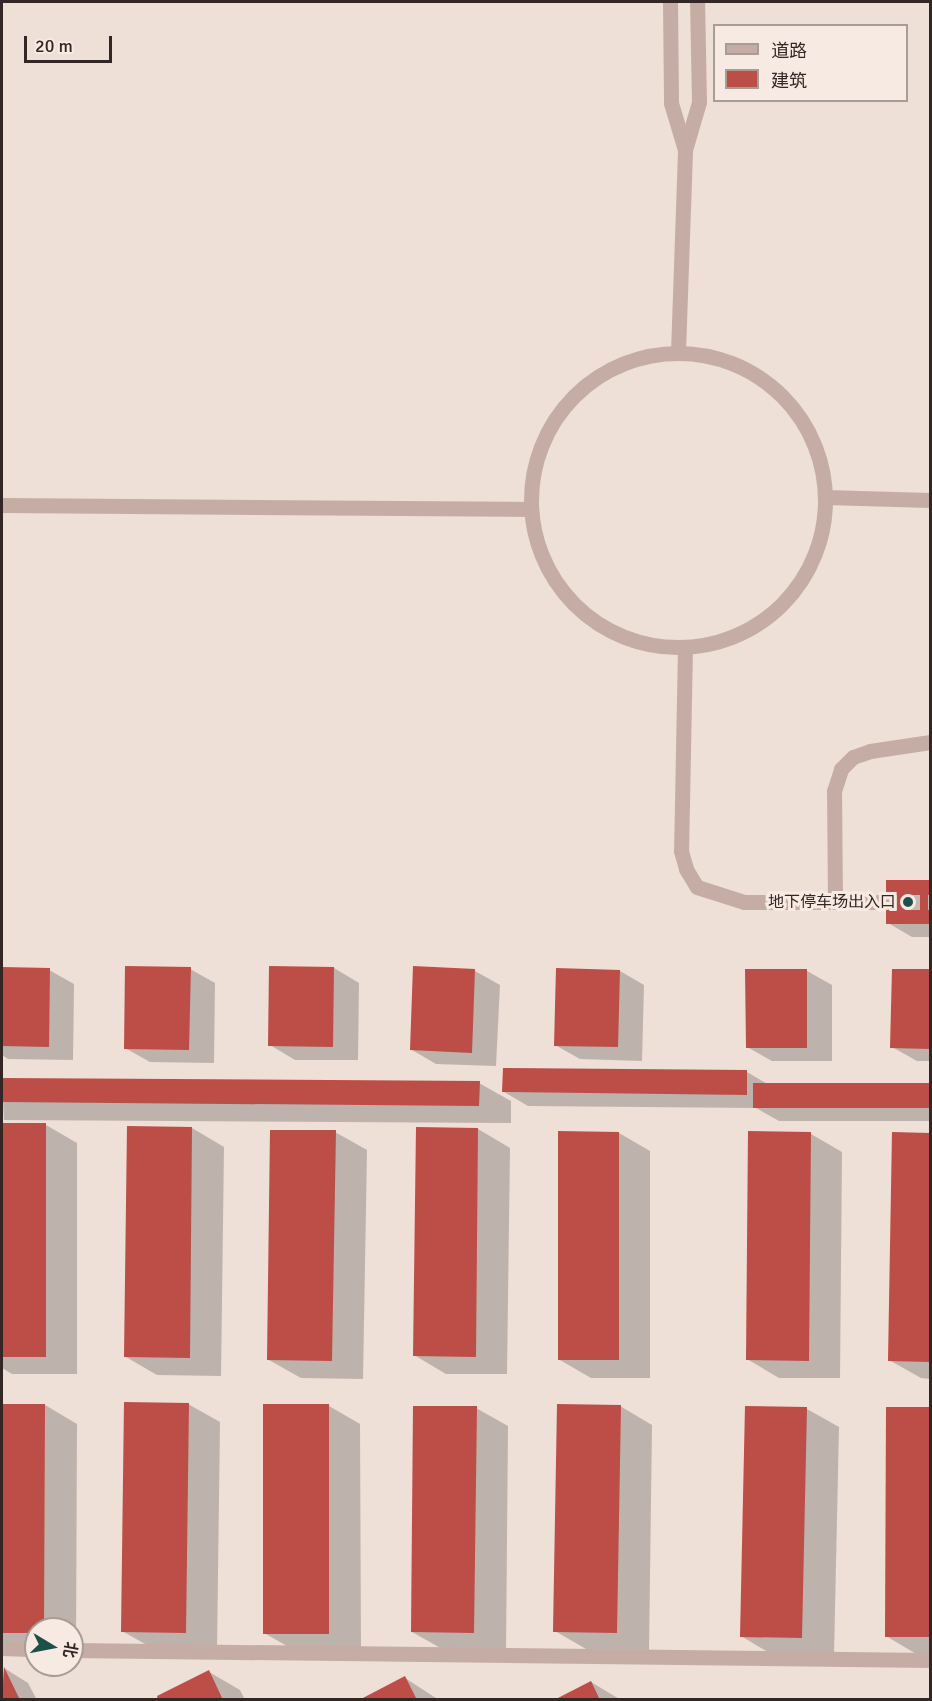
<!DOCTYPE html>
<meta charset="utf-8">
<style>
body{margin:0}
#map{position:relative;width:932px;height:1701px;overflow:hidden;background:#eedfd7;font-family:Signika,"Noto Sans SC",sans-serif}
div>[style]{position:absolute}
.shadow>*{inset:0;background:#0003}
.building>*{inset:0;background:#bd4d47}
.minor-tunnel>*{height:15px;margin-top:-7.5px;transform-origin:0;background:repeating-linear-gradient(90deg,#c8bab3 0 15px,transparent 0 23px)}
.minor>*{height:15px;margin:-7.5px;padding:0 7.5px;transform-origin:7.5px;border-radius:7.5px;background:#c5ada5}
.minor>.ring{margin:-7.5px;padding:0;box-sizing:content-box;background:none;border:15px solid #c5ada5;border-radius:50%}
.tertiary>*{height:15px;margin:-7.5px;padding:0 7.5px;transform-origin:7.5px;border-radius:7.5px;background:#c5ada5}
.dots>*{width:16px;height:16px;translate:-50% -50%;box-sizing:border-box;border:3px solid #f7eae3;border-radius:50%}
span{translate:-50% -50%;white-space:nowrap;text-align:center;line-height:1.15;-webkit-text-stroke:6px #f7eae3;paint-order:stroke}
.poi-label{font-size:16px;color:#322725}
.right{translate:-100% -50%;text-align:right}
.frame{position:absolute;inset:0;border:3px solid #322725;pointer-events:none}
.legend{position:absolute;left:713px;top:24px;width:195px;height:78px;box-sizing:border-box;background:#f7eae3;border:2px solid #a89c97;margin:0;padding:8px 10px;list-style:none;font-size:18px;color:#322725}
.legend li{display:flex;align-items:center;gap:12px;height:30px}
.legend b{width:30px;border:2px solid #a89c97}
.north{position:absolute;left:24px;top:1617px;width:60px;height:60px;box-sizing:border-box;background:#f7eae3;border:2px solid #a89c97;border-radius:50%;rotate:100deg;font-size:16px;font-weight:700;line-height:24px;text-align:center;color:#322725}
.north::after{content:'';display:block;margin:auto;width:21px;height:27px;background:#1e4f49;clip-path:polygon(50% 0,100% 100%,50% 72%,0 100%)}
.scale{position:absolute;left:24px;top:36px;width:88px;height:27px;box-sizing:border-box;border:3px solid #322725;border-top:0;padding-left:8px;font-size:18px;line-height:21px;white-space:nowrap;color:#322725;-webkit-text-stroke:4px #f7eae3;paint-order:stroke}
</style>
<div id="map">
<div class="shadow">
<div style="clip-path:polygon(888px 882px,930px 882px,930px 937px,912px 937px,888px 923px)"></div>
<div style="clip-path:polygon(334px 968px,359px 983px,358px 1060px,295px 1060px,270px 1045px)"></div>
<div style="clip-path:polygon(2px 969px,49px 970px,74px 984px,73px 1060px,8px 1059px,2px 1055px)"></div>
<div style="clip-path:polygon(190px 969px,215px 983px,214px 1063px,150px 1062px,125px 1048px)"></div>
<div style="clip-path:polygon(893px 970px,930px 971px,930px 1061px,917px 1061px,892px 1047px)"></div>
<div style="clip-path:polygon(475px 971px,500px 985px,496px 1066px,436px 1064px,412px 1050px)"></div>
<div style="clip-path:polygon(620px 971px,644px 985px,642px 1061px,580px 1059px,555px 1045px)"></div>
<div style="clip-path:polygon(807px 971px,832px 985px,832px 1061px,772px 1061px,747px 1047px)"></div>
<div style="clip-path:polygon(747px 1072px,769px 1085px,930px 1085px,930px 1121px,779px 1121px,756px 1108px,528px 1106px,504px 1092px)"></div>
<div style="clip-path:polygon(2px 1079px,479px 1083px,511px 1101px,511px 1123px,4px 1120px)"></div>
<div style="clip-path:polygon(2px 1125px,46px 1125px,77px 1143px,77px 1374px,12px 1374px,2px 1368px)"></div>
<div style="clip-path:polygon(192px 1128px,224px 1147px,221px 1376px,157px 1375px,126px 1357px)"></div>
<div style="clip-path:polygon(417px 1129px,478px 1129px,510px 1148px,507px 1374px,446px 1374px,414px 1355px)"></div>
<div style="clip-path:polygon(335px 1132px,367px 1150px,363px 1379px,301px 1378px,269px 1360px)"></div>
<div style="clip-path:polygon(619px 1133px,650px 1151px,650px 1378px,591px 1378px,560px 1360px)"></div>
<div style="clip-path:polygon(811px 1134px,842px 1152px,840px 1378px,779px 1378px,747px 1359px)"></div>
<div style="clip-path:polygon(893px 1134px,930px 1134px,930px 1379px,921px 1378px,889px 1360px)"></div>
<div style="clip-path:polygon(188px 1404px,220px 1422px,217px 1650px,154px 1649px,122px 1631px)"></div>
<div style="clip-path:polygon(2px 1405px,45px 1405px,77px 1424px,76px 1650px,72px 1650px,72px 1629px,36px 1629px,36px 1650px,2px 1644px)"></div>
<div style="clip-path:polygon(329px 1406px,360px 1424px,361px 1651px,296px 1651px,264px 1633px)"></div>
<div style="clip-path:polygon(620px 1406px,652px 1425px,649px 1651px,586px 1649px,555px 1631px)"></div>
<div style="clip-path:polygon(476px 1408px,508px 1426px,506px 1650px,444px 1650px,412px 1632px)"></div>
<div style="clip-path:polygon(746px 1408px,807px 1409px,839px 1427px,834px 1656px,773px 1655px,741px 1636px)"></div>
<div style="clip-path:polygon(887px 1408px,930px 1409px,930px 1655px,918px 1655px,886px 1636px)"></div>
<div style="clip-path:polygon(4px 1668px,28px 1683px,37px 1700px,2px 1700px)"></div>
<div style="clip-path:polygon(209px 1672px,240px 1690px,245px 1700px,160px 1700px)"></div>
<div style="clip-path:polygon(405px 1678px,439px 1700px,362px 1700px)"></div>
<div style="clip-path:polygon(591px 1682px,621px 1700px,557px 1700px)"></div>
</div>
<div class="building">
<div style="clip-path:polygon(886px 880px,930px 880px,930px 924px,886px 924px)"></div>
<div style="clip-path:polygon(125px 966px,191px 967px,189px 1050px,124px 1049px)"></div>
<div style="clip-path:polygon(269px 966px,334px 967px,333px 1047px,268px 1046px)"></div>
<div style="clip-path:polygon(413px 966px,475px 969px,472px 1053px,410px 1050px)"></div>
<div style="clip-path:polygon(2px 967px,50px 968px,49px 1047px,2px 1046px)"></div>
<div style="clip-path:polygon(556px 968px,620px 970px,618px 1047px,554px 1046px)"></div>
<div style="clip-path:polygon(745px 969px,807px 969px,807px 1048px,746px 1048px)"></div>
<div style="clip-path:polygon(892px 969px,930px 969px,930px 1049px,890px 1048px)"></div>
<div style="clip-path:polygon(503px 1068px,747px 1070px,747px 1095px,502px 1092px)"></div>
<div style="clip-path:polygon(2px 1078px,480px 1081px,479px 1106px,2px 1102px)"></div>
<div style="clip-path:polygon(753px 1083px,930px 1083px,930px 1108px,753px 1108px)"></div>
<div style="clip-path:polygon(2px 1123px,46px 1123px,46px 1357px,2px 1357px)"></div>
<div style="clip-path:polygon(127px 1126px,192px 1127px,190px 1358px,124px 1357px)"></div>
<div style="clip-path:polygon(416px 1127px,478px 1128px,476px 1357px,413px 1356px)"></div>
<div style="clip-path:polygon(270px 1130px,336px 1130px,332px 1361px,267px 1360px)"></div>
<div style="clip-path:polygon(558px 1131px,619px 1132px,619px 1360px,558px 1360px)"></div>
<div style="clip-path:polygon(748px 1131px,811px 1132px,809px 1361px,746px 1360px)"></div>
<div style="clip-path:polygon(892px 1132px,930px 1133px,930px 1362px,888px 1361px)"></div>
<div style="clip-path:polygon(124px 1402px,189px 1403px,186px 1633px,121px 1632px)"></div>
<div style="clip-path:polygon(2px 1404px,45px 1404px,44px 1629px,36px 1629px,36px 1633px,2px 1633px)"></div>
<div style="clip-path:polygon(263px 1404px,329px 1404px,329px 1634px,263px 1634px)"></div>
<div style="clip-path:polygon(557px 1404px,621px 1405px,617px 1633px,553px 1632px)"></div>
<div style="clip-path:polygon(413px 1406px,477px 1406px,474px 1633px,411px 1632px)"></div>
<div style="clip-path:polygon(745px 1406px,807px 1407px,802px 1638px,740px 1637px)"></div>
<div style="clip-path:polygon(886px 1407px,930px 1407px,930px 1637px,885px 1637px)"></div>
<div style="clip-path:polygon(4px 1667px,20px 1700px,2px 1700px)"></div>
<div style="clip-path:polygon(209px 1670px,223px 1700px,158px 1700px,157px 1696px)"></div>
<div style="clip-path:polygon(405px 1676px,417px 1700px,359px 1700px)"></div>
<div style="clip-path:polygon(591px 1681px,600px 1700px,554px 1700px)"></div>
</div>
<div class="minor-tunnel">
<div style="left:882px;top:902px;width:48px"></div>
</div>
<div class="minor">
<div style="left:670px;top:2px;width:101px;rotate:89.4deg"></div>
<div style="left:671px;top:103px;width:49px;rotate:73.4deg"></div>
<div style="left:678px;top:352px;width:202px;rotate:-88deg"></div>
<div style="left:685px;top:150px;width:50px;rotate:-73.7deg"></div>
<div style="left:699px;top:102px;width:100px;rotate:-91.1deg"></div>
<div class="ring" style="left:531px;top:353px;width:279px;height:279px"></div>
<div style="left:825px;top:497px;width:105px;rotate:1.6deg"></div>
<div style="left:2px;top:505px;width:529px;rotate:0.43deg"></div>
<div style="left:685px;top:647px;width:204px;rotate:91.1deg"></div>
<div style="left:681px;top:851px;width:19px;rotate:74deg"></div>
<div style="left:686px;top:869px;width:21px;rotate:59deg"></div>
<div style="left:697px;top:887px;width:49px;rotate:17.7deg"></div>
<div style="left:744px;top:902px;width:138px"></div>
<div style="left:835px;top:902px;width:111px;rotate:-90.5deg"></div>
<div style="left:834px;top:791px;width:23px;rotate:-72deg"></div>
<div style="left:841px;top:769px;width:17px;rotate:-45deg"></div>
<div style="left:853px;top:757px;width:18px;rotate:-19deg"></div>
<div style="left:870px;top:751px;width:61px;rotate:-8.5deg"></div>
</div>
<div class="tertiary">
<div style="left:2px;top:1648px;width:34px;rotate:2deg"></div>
<div style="left:72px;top:1650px;width:858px;rotate:0.67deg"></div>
</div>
<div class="dots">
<div style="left:908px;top:902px;background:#1e4f49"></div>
</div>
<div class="poi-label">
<span class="right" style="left:896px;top:902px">地下停车场出入口</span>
</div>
<div class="frame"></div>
<ul class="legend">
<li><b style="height:8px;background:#c5ada5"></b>道路</li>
<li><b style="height:16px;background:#bd4d47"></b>建筑</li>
</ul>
<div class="north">北</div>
<div class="scale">20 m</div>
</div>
